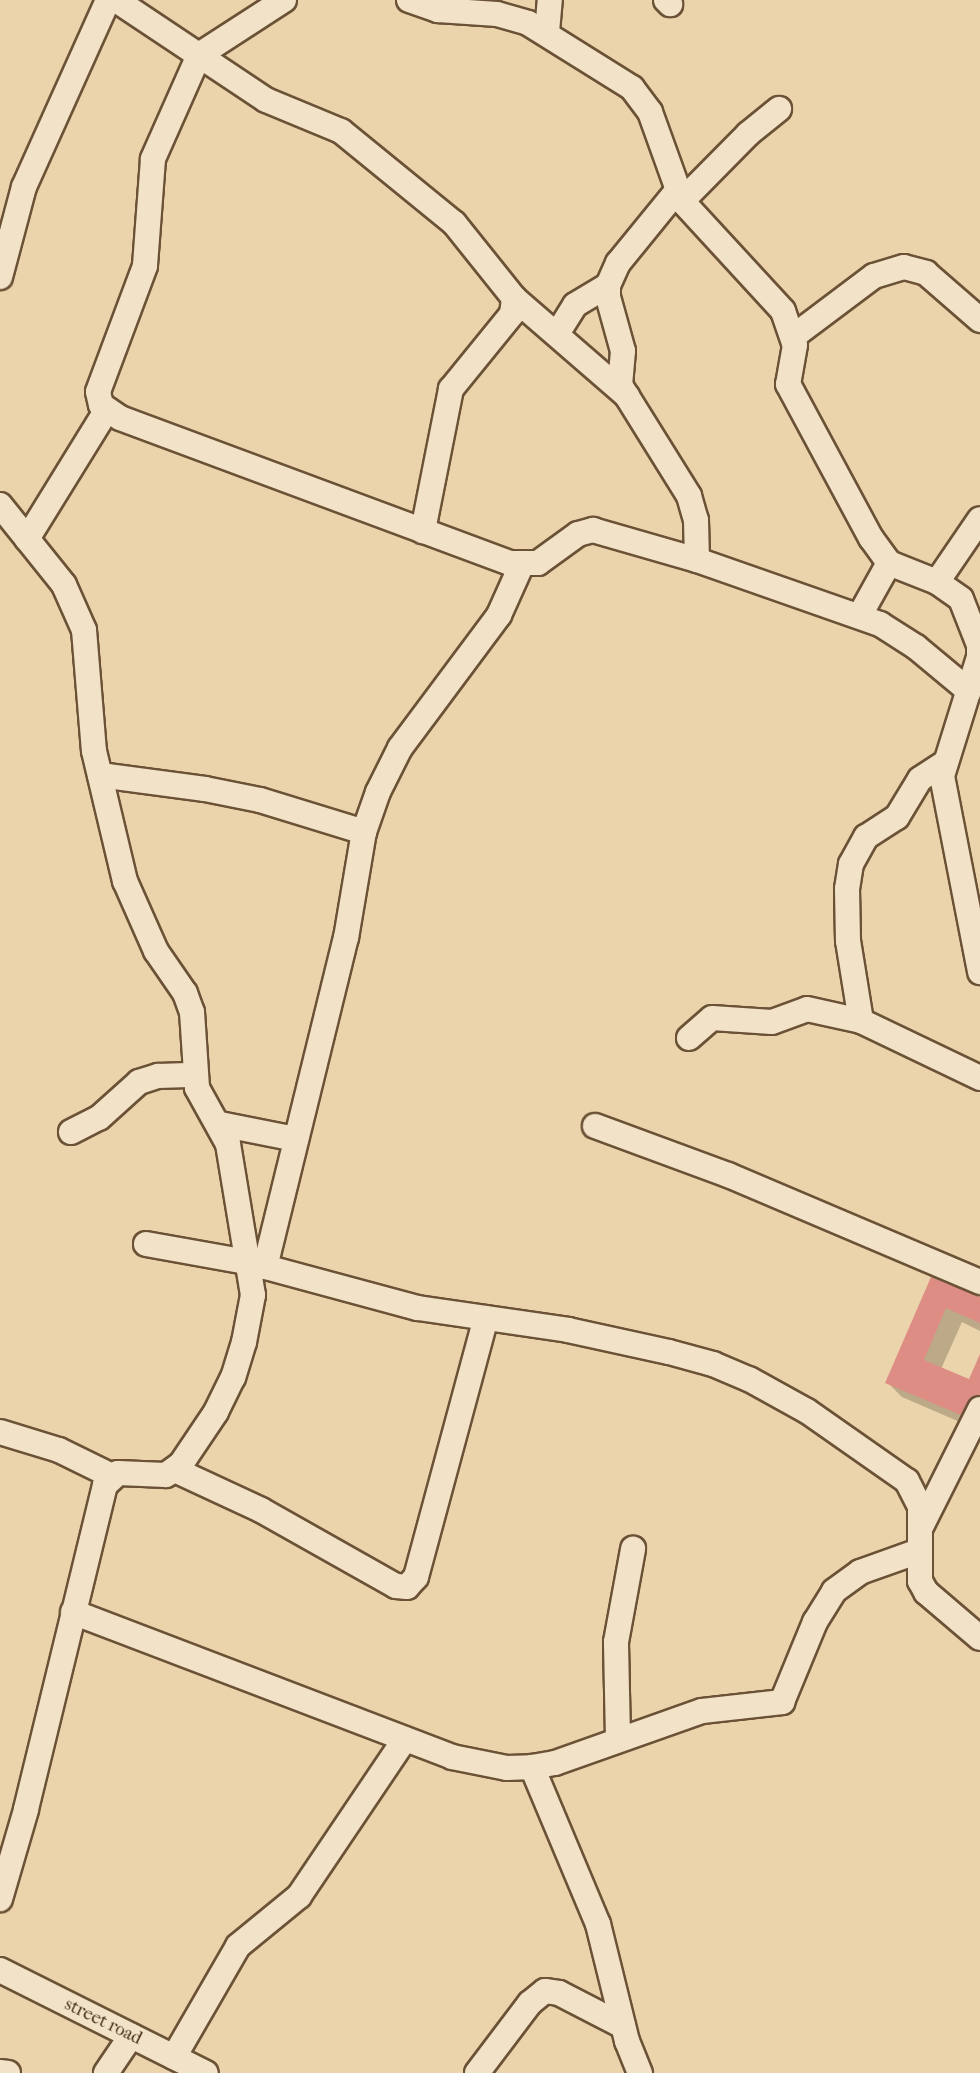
<!DOCTYPE html>
<style>
body{margin:0}
#map{position:relative;width:980px;height:2073px;overflow:hidden;background:#ebd4ab;font-family:"IM FELL French Canon",serif}
div>[style]{position:absolute}
.shadow>*{inset:0;background:#0003}
.building>*{inset:0;background:#de8d85}
.roads{filter:drop-shadow(2px 0 #6b5236) drop-shadow(-2px 0 #6b5236) drop-shadow(0 2px #6b5236) drop-shadow(0 -2px #6b5236)}
.minor>*{height:24px;margin:-12px;padding:0 12px;transform-origin:12px;border-radius:12px;background:#f2e3c8}
span{translate:-50% -50%;white-space:nowrap;text-align:center;line-height:1.15;-webkit-text-stroke:6px #f2e3c8;paint-order:stroke}
.street-label{font-size:18px;color:#40270f}
</style>
<div id="map">
<div class="shadow">
<div style="clip-path:polygon(932px 1279px,980px 1299px,980px 1331px,962px 1322px,941px 1369px,969px 1381px,980px 1357px,980px 1423px,976px 1429px,902px 1397px,887px 1382px)"></div>
</div>
<div class="building">
<div style="clip-path:polygon(931px 1277px,980px 1297px,980px 1323px,946px 1308px,924px 1360px,969px 1379px,980px 1354px,980px 1395px,972px 1397px,961px 1415px,885px 1383px)"></div>
</div>
<div class="roads">
<div class="minor">
<div style="left:116px;top:0;width:180px;rotate:33.7deg"></div>
<div style="left:266px;top:100px;width:81px;rotate:22.5deg"></div>
<div style="left:341px;top:131px;width:146px;rotate:39.2deg"></div>
<div style="left:454px;top:223px;width:96px;rotate:51.3deg"></div>
<div style="left:514px;top:298px;width:16px;rotate:97deg"></div>
<div style="left:512px;top:314px;width:97px;rotate:129.1deg"></div>
<div style="left:451px;top:389px;width:145px;rotate:101.2deg"></div>
<div style="left:284px;top:0;width:101px;rotate:147.1deg"></div>
<div style="left:199px;top:55px;width:114px;rotate:113.9deg"></div>
<div style="left:153px;top:159px;width:107px;rotate:94.3deg"></div>
<div style="left:145px;top:266px;width:134px;rotate:110.5deg"></div>
<div style="left:98px;top:392px;width:13px;rotate:77deg"></div>
<div style="left:101px;top:405px;width:23px;rotate:34deg"></div>
<div style="left:120px;top:418px;width:416px;rotate:20.4deg"></div>
<div style="left:510px;top:563px;width:28px"></div>
<div style="left:538px;top:563px;width:49px;rotate:-35.9deg"></div>
<div style="left:578px;top:534px;width:16px;rotate:-15deg"></div>
<div style="left:593px;top:530px;width:108px;rotate:16.1deg"></div>
<div style="left:697px;top:560px;width:194px;rotate:19.3deg"></div>
<div style="left:880px;top:624px;width:43px;rotate:32.6deg"></div>
<div style="left:916px;top:647px;width:69px;rotate:39.7deg"></div>
<div style="left:409px;top:0;width:31px;rotate:19deg"></div>
<div style="left:438px;top:10px;width:59px;rotate:3.9deg"></div>
<div style="left:497px;top:14px;width:32px;rotate:16deg"></div>
<div style="left:528px;top:23px;width:123px;rotate:32deg"></div>
<div style="left:632px;top:88px;width:30px;rotate:53deg"></div>
<div style="left:650px;top:112px;width:95px;rotate:70.2deg"></div>
<div style="left:682px;top:201px;width:149px;rotate:47.4deg"></div>
<div style="left:783px;top:311px;width:36px;rotate:71deg"></div>
<div style="left:795px;top:345px;width:40px;rotate:100deg"></div>
<div style="left:788px;top:384px;width:175px;rotate:61.7deg"></div>
<div style="left:871px;top:538px;width:31px;rotate:54deg"></div>
<div style="left:889px;top:563px;width:52px;rotate:21.6deg"></div>
<div style="left:937px;top:582px;width:29px;rotate:35deg"></div>
<div style="left:961px;top:599px;width:49px;rotate:68.6deg"></div>
<div style="left:979px;top:645px;width:12px;rotate:90deg"></div>
<div style="left:979px;top:657px;width:125px;rotate:107.3deg"></div>
<div style="left:942px;top:776px;width:200px;rotate:79deg"></div>
<div style="left:666px;top:0;width:6px;rotate:45deg"></div>
<div style="left:547px;top:32px;width:32px;rotate:-85deg"></div>
<div style="left:676px;top:192px;width:92px;rotate:129.2deg"></div>
<div style="left:618px;top:263px;width:24px;rotate:114deg"></div>
<div style="left:608px;top:285px;width:12px;rotate:90deg"></div>
<div style="left:608px;top:297px;width:56px;rotate:74.5deg"></div>
<div style="left:623px;top:351px;width:34px;rotate:95deg"></div>
<div style="left:620px;top:385px;width:131px;rotate:58.1deg"></div>
<div style="left:689px;top:496px;width:25px;rotate:74deg"></div>
<div style="left:696px;top:520px;width:40px;rotate:88.6deg"></div>
<div style="left:682px;top:201px;width:94px;rotate:-45.4deg"></div>
<div style="left:748px;top:134px;width:40px;rotate:-39deg"></div>
<div style="left:0;top:277px;width:93px;rotate:-75.1deg"></div>
<div style="left:24px;top:187px;width:205px;rotate:-65.8deg"></div>
<div style="left:514px;top:298px;width:150px;rotate:40.9deg"></div>
<div style="left:557px;top:334px;width:34px;rotate:-58deg"></div>
<div style="left:575px;top:305px;width:39px;rotate:-31deg"></div>
<div style="left:794px;top:336px;width:100px;rotate:-36.9deg"></div>
<div style="left:874px;top:276px;width:31px;rotate:-17deg"></div>
<div style="left:904px;top:267px;width:23px;rotate:15deg"></div>
<div style="left:926px;top:273px;width:72px;rotate:41deg"></div>
<div style="left:0;top:505px;width:102px;rotate:51.3deg"></div>
<div style="left:64px;top:585px;width:49px;rotate:66deg"></div>
<div style="left:84px;top:630px;width:121px;rotate:85.3deg"></div>
<div style="left:94px;top:751px;width:134px;rotate:76.6deg"></div>
<div style="left:125px;top:881px;width:77px;rotate:66.1deg"></div>
<div style="left:156px;top:951px;width:51px;rotate:55.4deg"></div>
<div style="left:185px;top:993px;width:20px;rotate:70deg"></div>
<div style="left:192px;top:1012px;width:76px;rotate:86.2deg"></div>
<div style="left:197px;top:1088px;width:64px;rotate:61deg"></div>
<div style="left:228px;top:1144px;width:153px;rotate:80.6deg"></div>
<div style="left:253px;top:1295px;width:48px;rotate:100.8deg"></div>
<div style="left:244px;top:1342px;width:37px;rotate:107deg"></div>
<div style="left:233px;top:1377px;width:39px;rotate:116deg"></div>
<div style="left:216px;top:1412px;width:63px;rotate:123.9deg"></div>
<div style="left:181px;top:1464px;width:19px;rotate:144deg"></div>
<div style="left:166px;top:1475px;width:48px;rotate:-177.6deg"></div>
<div style="left:118px;top:1473px;width:18px;rotate:137deg"></div>
<div style="left:105px;top:1485px;width:334px;rotate:103.7deg"></div>
<div style="left:26px;top:1810px;width:93px;rotate:106.3deg"></div>
<div style="left:27px;top:539px;width:150px;rotate:-58.3deg"></div>
<div style="left:937px;top:582px;width:76px;rotate:-55.7deg"></div>
<div style="left:860px;top:615px;width:60px;rotate:-60.9deg"></div>
<div style="left:100px;top:775px;width:106px;rotate:7.6deg"></div>
<div style="left:205px;top:789px;width:56px;rotate:11.3deg"></div>
<div style="left:260px;top:800px;width:109px;rotate:17.1deg"></div>
<div style="left:861px;top:1021px;width:81px;rotate:-99.2deg"></div>
<div style="left:848px;top:941px;width:52px;rotate:-91.1deg"></div>
<div style="left:847px;top:889px;width:25px;rotate:-81deg"></div>
<div style="left:851px;top:864px;width:31px;rotate:-61deg"></div>
<div style="left:866px;top:837px;width:37px;rotate:-33deg"></div>
<div style="left:897px;top:817px;width:44px;rotate:-58.8deg"></div>
<div style="left:920px;top:779px;width:27px;rotate:-33deg"></div>
<div style="left:689px;top:1038px;width:30px;rotate:-41deg"></div>
<div style="left:712px;top:1018px;width:60px;rotate:3.8deg"></div>
<div style="left:772px;top:1022px;width:37px;rotate:-20deg"></div>
<div style="left:807px;top:1009px;width:55px;rotate:12.5deg"></div>
<div style="left:861px;top:1021px;width:132px;rotate:25.6deg"></div>
<div style="left:220px;top:1124px;width:77px;rotate:11.2deg"></div>
<div style="left:595px;top:1126px;width:142px;rotate:20.2deg"></div>
<div style="left:728px;top:1175px;width:274px;rotate:23deg"></div>
<div style="left:71px;top:1132px;width:31px;rotate:-27deg"></div>
<div style="left:99px;top:1118px;width:54px;rotate:-42deg"></div>
<div style="left:139px;top:1082px;width:20px;rotate:-18deg"></div>
<div style="left:158px;top:1076px;width:38px;rotate:-2deg"></div>
<div style="left:146px;top:1244px;width:103px;rotate:10.1deg"></div>
<div style="left:247px;top:1262px;width:177px;rotate:15.1deg"></div>
<div style="left:418px;top:1308px;width:152px;rotate:8.3deg"></div>
<div style="left:568px;top:1330px;width:103px;rotate:12.3deg"></div>
<div style="left:669px;top:1352px;width:46px;rotate:15.3deg"></div>
<div style="left:713px;top:1364px;width:39px;rotate:23deg"></div>
<div style="left:749px;top:1379px;width:66px;rotate:28.9deg"></div>
<div style="left:807px;top:1411px;width:122px;rotate:35deg"></div>
<div style="left:907px;top:1481px;width:29px;rotate:63deg"></div>
<div style="left:920px;top:1507px;width:74px;rotate:90deg"></div>
<div style="left:920px;top:1581px;width:13px;rotate:61deg"></div>
<div style="left:926px;top:1592px;width:71px;rotate:40.4deg"></div>
<div style="left:265px;top:1267px;width:339px;rotate:-76.2deg"></div>
<div style="left:346px;top:938px;width:108px;rotate:-80.4deg"></div>
<div style="left:364px;top:832px;width:42px;rotate:-70.7deg"></div>
<div style="left:378px;top:792px;width:49px;rotate:-63.4deg"></div>
<div style="left:400px;top:748px;width:166px;rotate:-53.3deg"></div>
<div style="left:499px;top:615px;width:54px;rotate:-65.8deg"></div>
<div style="left:0;top:1432px;width:62px;rotate:17deg"></div>
<div style="left:59px;top:1450px;width:59px;rotate:26.1deg"></div>
<div style="left:175px;top:1470px;width:95px;rotate:24.9deg"></div>
<div style="left:261px;top:1510px;width:155px;rotate:29.4deg"></div>
<div style="left:396px;top:1586px;width:11px;rotate:5deg"></div>
<div style="left:407px;top:1587px;width:13px;rotate:-48deg"></div>
<div style="left:416px;top:1577px;width:268px;rotate:-74.9deg"></div>
<div style="left:921px;top:1527px;width:132px;rotate:-63.4deg"></div>
<div style="left:73px;top:1612px;width:406px;rotate:20.9deg"></div>
<div style="left:452px;top:1757px;width:56px;rotate:11.3deg"></div>
<div style="left:507px;top:1768px;width:25px;rotate:-2deg"></div>
<div style="left:532px;top:1767px;width:23px;rotate:-10deg"></div>
<div style="left:555px;top:1763px;width:156px;rotate:-19.5deg"></div>
<div style="left:702px;top:1711px;width:81px;rotate:-6.4deg"></div>
<div style="left:782px;top:1702px;width:87px;rotate:-67.6deg"></div>
<div style="left:815px;top:1622px;width:36px;rotate:-58deg"></div>
<div style="left:834px;top:1591px;width:32px;rotate:-36deg"></div>
<div style="left:860px;top:1572px;width:63px;rotate:-19.6deg"></div>
<div style="left:618px;top:1739px;width:97px;rotate:-91.2deg"></div>
<div style="left:616px;top:1642px;width:95px;rotate:-79.6deg"></div>
<div style="left:532px;top:1767px;width:170px;rotate:67.2deg"></div>
<div style="left:598px;top:1924px;width:121px;rotate:76.1deg"></div>
<div style="left:627px;top:2041px;width:35px;rotate:68deg"></div>
<div style="left:0;top:1970px;width:230px;rotate:26.6deg"></div>
<div style="left:174px;top:2057px;width:128px;rotate:-60deg"></div>
<div style="left:238px;top:1946px;width:79px;rotate:-39.3deg"></div>
<div style="left:299px;top:1896px;width:189px;rotate:-56deg"></div>
<div style="left:0;top:2072px;width:8px;rotate:7deg"></div>
<div style="left:106px;top:2073px;width:45px;rotate:-56deg"></div>
<div style="left:477px;top:2073px;width:88px;rotate:-52.9deg"></div>
<div style="left:530px;top:2003px;width:19px;rotate:-39deg"></div>
<div style="left:545px;top:1991px;width:14px;rotate:8deg"></div>
<div style="left:559px;top:1993px;width:72px;rotate:27.3deg"></div>
</div>
</div>
<div class="street-label">
<span style="left:103px;top:2022px;rotate:26deg">street road</span>
</div>
</div>
